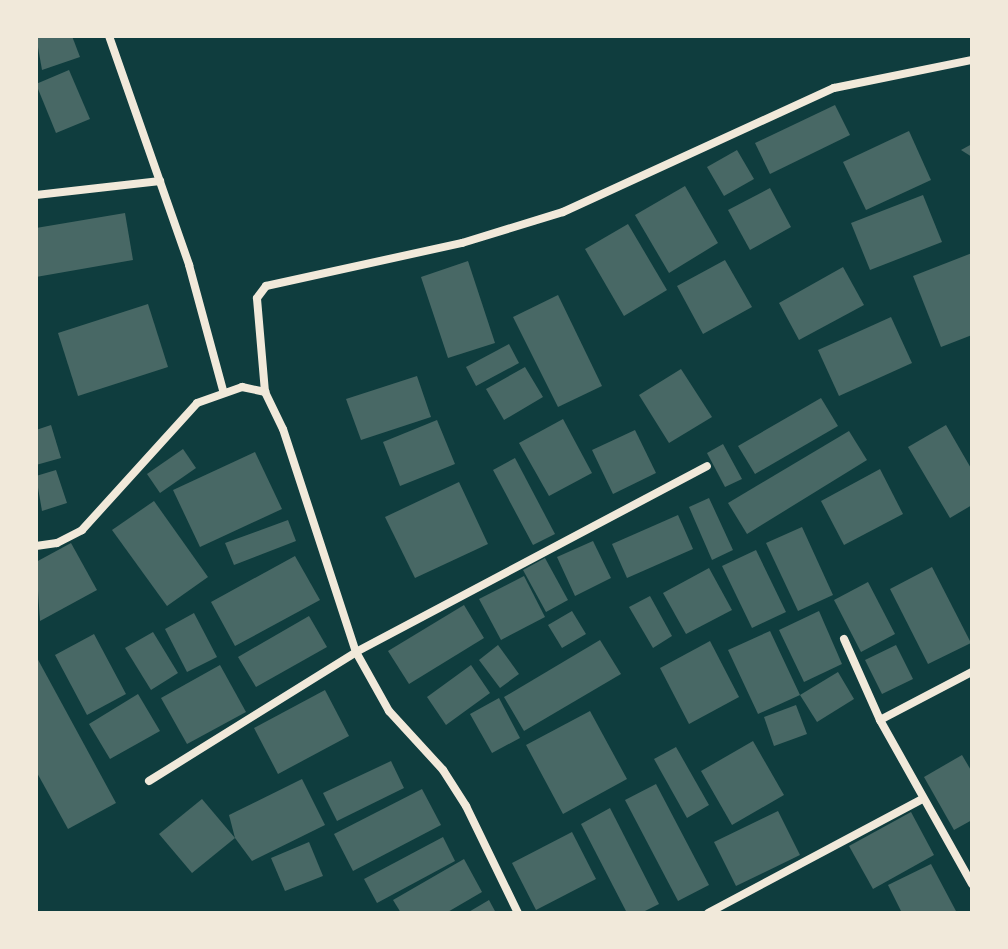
<!DOCTYPE html>
<style>
body{margin:0}
#map{position:relative;width:1008px;height:949px;overflow:hidden;background:#0f3d3e;font-family:Lora,serif}
div>[style]{position:absolute}
.building>*{inset:0;background:#486865}
.minor>*{height:8px;margin:-4px;padding:0 4px;transform-origin:4px;border-radius:4px;background:#f1e9da}
span{translate:-50% -50%;white-space:nowrap;text-align:center;line-height:1.15;-webkit-text-stroke:8px #f1e9da;paint-order:stroke}
.frame{position:absolute;inset:0;border:38px solid #f1e9da;pointer-events:none}
</style>
<div id="map">
<div class="building">
<div style="clip-path:polygon(36px 36px,72px 36px,80px 57px,42px 70px)"></div>
<div style="clip-path:polygon(69px 70px,90px 119px,56px 133px,36px 84px)"></div>
<div style="clip-path:polygon(835px 105px,850px 135px,770px 174px,755px 143px)"></div>
<div style="clip-path:polygon(909px 131px,931px 180px,866px 210px,843px 162px)"></div>
<div style="clip-path:polygon(972px 144px,972px 157px,961px 150px)"></div>
<div style="clip-path:polygon(737px 150px,754px 179px,724px 196px,707px 167px)"></div>
<div style="clip-path:polygon(685px 186px,718px 243px,669px 273px,635px 215px)"></div>
<div style="clip-path:polygon(770px 188px,791px 227px,750px 250px,728px 210px)"></div>
<div style="clip-path:polygon(923px 195px,942px 242px,870px 270px,851px 223px)"></div>
<div style="clip-path:polygon(125px 213px,133px 260px,36px 277px,36px 228px)"></div>
<div style="clip-path:polygon(628px 224px,667px 290px,624px 316px,585px 249px)"></div>
<div style="clip-path:polygon(972px 253px,972px 335px,941px 347px,913px 276px)"></div>
<div style="clip-path:polygon(725px 260px,752px 307px,703px 334px,677px 286px)"></div>
<div style="clip-path:polygon(468px 261px,495px 343px,448px 358px,421px 277px)"></div>
<div style="clip-path:polygon(843px 267px,864px 305px,799px 340px,779px 303px)"></div>
<div style="clip-path:polygon(558px 295px,602px 386px,558px 407px,513px 317px)"></div>
<div style="clip-path:polygon(148px 304px,168px 367px,78px 396px,58px 333px)"></div>
<div style="clip-path:polygon(891px 317px,912px 363px,839px 396px,818px 350px)"></div>
<div style="clip-path:polygon(509px 344px,519px 363px,476px 386px,466px 367px)"></div>
<div style="clip-path:polygon(525px 367px,543px 397px,504px 420px,486px 389px)"></div>
<div style="clip-path:polygon(681px 369px,712px 417px,669px 443px,639px 395px)"></div>
<div style="clip-path:polygon(417px 376px,431px 417px,361px 440px,346px 399px)"></div>
<div style="clip-path:polygon(821px 398px,838px 426px,755px 474px,738px 446px)"></div>
<div style="clip-path:polygon(563px 419px,592px 473px,549px 496px,519px 443px)"></div>
<div style="clip-path:polygon(437px 420px,455px 464px,400px 486px,383px 442px)"></div>
<div style="clip-path:polygon(51px 425px,61px 458px,36px 465px,36px 430px)"></div>
<div style="clip-path:polygon(946px 425px,972px 470px,972px 505px,950px 518px,908px 447px)"></div>
<div style="clip-path:polygon(635px 430px,656px 473px,613px 494px,592px 450px)"></div>
<div style="clip-path:polygon(849px 431px,867px 460px,747px 534px,728px 503px)"></div>
<div style="clip-path:polygon(723px 444px,742px 479px,725px 487px,707px 453px)"></div>
<div style="clip-path:polygon(183px 449px,196px 468px,160px 493px,147px 474px)"></div>
<div style="clip-path:polygon(255px 452px,282px 509px,200px 547px,173px 490px)"></div>
<div style="clip-path:polygon(515px 458px,555px 534px,533px 545px,493px 470px)"></div>
<div style="clip-path:polygon(880px 469px,903px 514px,844px 545px,821px 501px)"></div>
<div style="clip-path:polygon(56px 470px,67px 503px,42px 511px,36px 476px)"></div>
<div style="clip-path:polygon(459px 482px,488px 544px,415px 578px,385px 517px)"></div>
<div style="clip-path:polygon(709px 498px,733px 550px,712px 560px,689px 507px)"></div>
<div style="clip-path:polygon(154px 501px,208px 577px,167px 606px,112px 530px)"></div>
<div style="clip-path:polygon(678px 515px,693px 549px,627px 578px,612px 544px)"></div>
<div style="clip-path:polygon(288px 520px,296px 541px,234px 565px,225px 543px)"></div>
<div style="clip-path:polygon(802px 527px,833px 595px,798px 611px,766px 543px)"></div>
<div style="clip-path:polygon(593px 541px,611px 578px,575px 596px,557px 557px)"></div>
<div style="clip-path:polygon(71px 543px,97px 590px,40px 621px,36px 562px)"></div>
<div style="clip-path:polygon(756px 550px,786px 612px,752px 628px,722px 566px)"></div>
<div style="clip-path:polygon(295px 556px,320px 600px,235px 646px,211px 602px)"></div>
<div style="clip-path:polygon(545px 558px,568px 600px,546px 612px,523px 570px)"></div>
<div style="clip-path:polygon(932px 567px,971px 643px,928px 664px,890px 589px)"></div>
<div style="clip-path:polygon(709px 568px,732px 610px,686px 634px,663px 593px)"></div>
<div style="clip-path:polygon(524px 576px,545px 617px,501px 640px,479px 599px)"></div>
<div style="clip-path:polygon(868px 582px,895px 634px,861px 652px,834px 600px)"></div>
<div style="clip-path:polygon(650px 596px,672px 636px,653px 648px,629px 607px)"></div>
<div style="clip-path:polygon(464px 605px,484px 638px,409px 684px,388px 651px)"></div>
<div style="clip-path:polygon(572px 611px,586px 634px,562px 648px,548px 625px)"></div>
<div style="clip-path:polygon(819px 611px,842px 664px,804px 682px,779px 630px)"></div>
<div style="clip-path:polygon(194px 613px,217px 657px,187px 672px,165px 629px)"></div>
<div style="clip-path:polygon(309px 616px,327px 647px,256px 687px,238px 657px)"></div>
<div style="clip-path:polygon(770px 631px,800px 695px,758px 714px,728px 650px)"></div>
<div style="clip-path:polygon(153px 632px,178px 673px,151px 690px,125px 648px)"></div>
<div style="clip-path:polygon(94px 634px,126px 694px,87px 715px,55px 655px)"></div>
<div style="clip-path:polygon(600px 640px,621px 674px,524px 731px,504px 697px)"></div>
<div style="clip-path:polygon(710px 641px,739px 697px,689px 724px,660px 668px)"></div>
<div style="clip-path:polygon(498px 645px,519px 674px,500px 688px,479px 660px)"></div>
<div style="clip-path:polygon(896px 645px,913px 679px,882px 694px,865px 660px)"></div>
<div style="clip-path:polygon(36px 656px,116px 803px,68px 829px,36px 771px)"></div>
<div style="clip-path:polygon(220px 665px,246px 712px,187px 744px,161px 698px)"></div>
<div style="clip-path:polygon(471px 665px,490px 693px,446px 725px,427px 697px)"></div>
<div style="clip-path:polygon(838px 672px,854px 699px,817px 722px,800px 695px)"></div>
<div style="clip-path:polygon(325px 690px,349px 736px,278px 774px,254px 728px)"></div>
<div style="clip-path:polygon(138px 694px,160px 731px,110px 759px,89px 724px)"></div>
<div style="clip-path:polygon(499px 698px,520px 738px,492px 753px,470px 714px)"></div>
<div style="clip-path:polygon(796px 705px,807px 734px,774px 746px,764px 717px)"></div>
<div style="clip-path:polygon(590px 711px,627px 779px,563px 814px,526px 745px)"></div>
<div style="clip-path:polygon(753px 741px,784px 795px,732px 825px,701px 771px)"></div>
<div style="clip-path:polygon(676px 747px,709px 805px,687px 818px,654px 759px)"></div>
<div style="clip-path:polygon(962px 755px,972px 772px,972px 820px,954px 830px,924px 777px)"></div>
<div style="clip-path:polygon(391px 761px,404px 788px,337px 821px,323px 793px)"></div>
<div style="clip-path:polygon(302px 779px,325px 825px,252px 861px,235px 838px,229px 815px)"></div>
<div style="clip-path:polygon(656px 784px,709px 885px,678px 901px,625px 800px)"></div>
<div style="clip-path:polygon(422px 789px,441px 825px,353px 871px,334px 834px)"></div>
<div style="clip-path:polygon(202px 799px,235px 838px,192px 873px,159px 834px)"></div>
<div style="clip-path:polygon(610px 808px,659px 904px,641px 913px,627px 913px,581px 824px)"></div>
<div style="clip-path:polygon(778px 811px,800px 855px,736px 886px,714px 842px)"></div>
<div style="clip-path:polygon(911px 812px,934px 855px,873px 889px,849px 846px)"></div>
<div style="clip-path:polygon(572px 832px,596px 879px,536px 910px,512px 863px)"></div>
<div style="clip-path:polygon(443px 837px,455px 861px,377px 903px,364px 879px)"></div>
<div style="clip-path:polygon(309px 842px,323px 876px,285px 891px,271px 858px)"></div>
<div style="clip-path:polygon(464px 859px,482px 892px,446px 913px,401px 913px,393px 900px)"></div>
<div style="clip-path:polygon(931px 864px,957px 913px,902px 913px,888px 885px)"></div>
<div style="clip-path:polygon(489px 900px,496px 913px,467px 913px)"></div>
</div>
<div class="minor">
<div style="left:109px;top:36px;width:243px;rotate:70.7deg"></div>
<div style="left:189px;top:265px;width:130px;rotate:74.8deg"></div>
<div style="left:36px;top:195px;width:125px;rotate:-6.4deg"></div>
<div style="left:265px;top:392px;width:94px;rotate:-94.9deg"></div>
<div style="left:257px;top:298px;width:15px;rotate:-53deg"></div>
<div style="left:266px;top:286px;width:201px;rotate:-12.4deg"></div>
<div style="left:462px;top:243px;width:106px;rotate:-17.1deg"></div>
<div style="left:563px;top:212px;width:298px;rotate:-24.6deg"></div>
<div style="left:834px;top:88px;width:141px;rotate:-11.5deg"></div>
<div style="left:36px;top:546px;width:21px;rotate:-8deg"></div>
<div style="left:57px;top:543px;width:28px;rotate:-27deg"></div>
<div style="left:82px;top:530px;width:171px;rotate:-47.8deg"></div>
<div style="left:197px;top:403px;width:48px;rotate:-19.6deg"></div>
<div style="left:242px;top:387px;width:24px;rotate:12deg"></div>
<div style="left:265px;top:392px;width:41px;rotate:64.1deg"></div>
<div style="left:283px;top:429px;width:235px;rotate:71.9deg"></div>
<div style="left:356px;top:652px;width:397px;rotate:-27.9deg"></div>
<div style="left:844px;top:639px;width:89px;rotate:66deg"></div>
<div style="left:880px;top:720px;width:188px;rotate:60.7deg"></div>
<div style="left:880px;top:720px;width:104px;rotate:-27.6deg"></div>
<div style="left:149px;top:781px;width:244px;rotate:-31.9deg"></div>
<div style="left:356px;top:652px;width:68px;rotate:60.8deg"></div>
<div style="left:389px;top:711px;width:80px;rotate:47.5deg"></div>
<div style="left:443px;top:770px;width:43px;rotate:57.4deg"></div>
<div style="left:466px;top:806px;width:119px;rotate:64.1deg"></div>
<div style="left:708px;top:913px;width:242px;rotate:-28deg"></div>
</div>
<div class="frame"></div>
</div>
